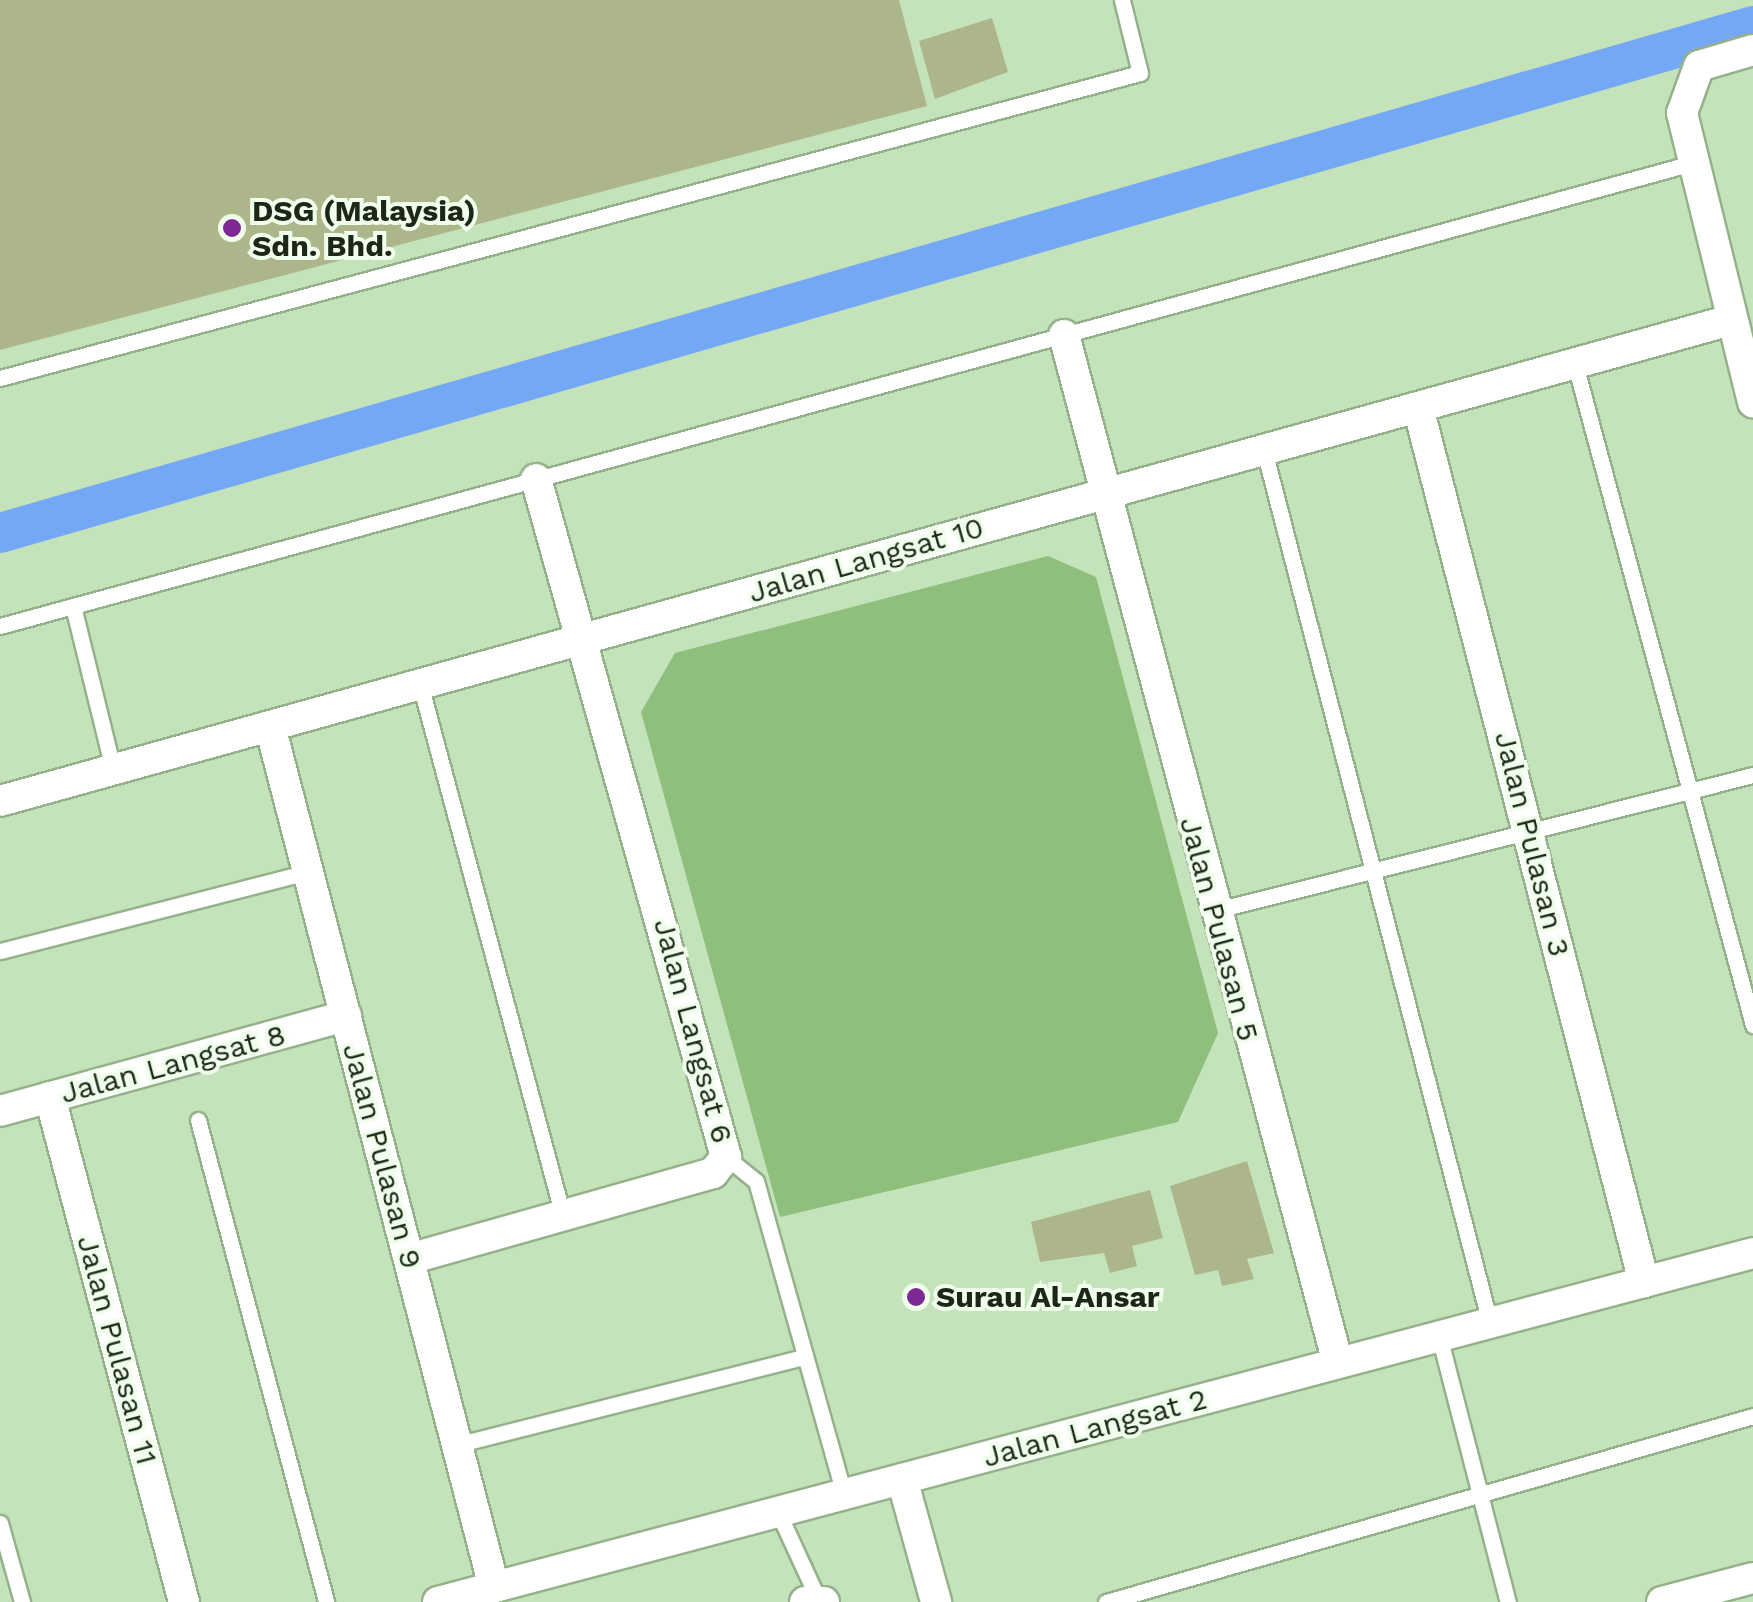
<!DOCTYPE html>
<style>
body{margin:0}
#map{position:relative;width:1753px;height:1602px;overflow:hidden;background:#c5e3bb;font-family:"Work Sans",sans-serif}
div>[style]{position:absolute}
.green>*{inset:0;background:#8ebf7c}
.canal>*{height:40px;margin:-20px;padding:0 20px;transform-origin:20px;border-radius:20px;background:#74a8f5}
.building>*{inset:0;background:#acb68a}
.roads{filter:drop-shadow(2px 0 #95b18b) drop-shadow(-2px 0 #95b18b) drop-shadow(0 2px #95b18b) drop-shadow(0 -2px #95b18b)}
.lane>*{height:15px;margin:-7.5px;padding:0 7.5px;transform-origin:7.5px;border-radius:7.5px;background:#fff}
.street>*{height:30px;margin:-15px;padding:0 15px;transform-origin:15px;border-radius:15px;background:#fff}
.dots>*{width:28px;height:28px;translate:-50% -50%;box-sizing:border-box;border:5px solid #f0ffeb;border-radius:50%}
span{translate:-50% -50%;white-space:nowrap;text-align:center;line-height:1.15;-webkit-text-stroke:8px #f0ffeb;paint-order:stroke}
.poi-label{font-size:30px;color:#1c2718;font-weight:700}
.left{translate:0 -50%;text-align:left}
.street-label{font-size:30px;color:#1c2718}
</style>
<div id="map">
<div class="green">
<div style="clip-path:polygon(1048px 556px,1096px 577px,1218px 1033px,1178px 1122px,780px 1217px,641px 712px,675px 653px)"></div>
</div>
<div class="canal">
<div style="left:0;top:533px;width:1825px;rotate:-16.13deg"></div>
</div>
<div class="building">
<div style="clip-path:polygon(0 0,899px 0,927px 106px,0 350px)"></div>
<div style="clip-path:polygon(992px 18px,1008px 72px,935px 99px,919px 41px)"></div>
<div style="clip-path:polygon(1247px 1161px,1274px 1253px,1247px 1259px,1254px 1279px,1222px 1286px,1218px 1270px,1195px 1275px,1170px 1186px)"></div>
<div style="clip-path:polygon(1150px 1190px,1163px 1238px,1132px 1246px,1137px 1266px,1110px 1273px,1104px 1253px,1040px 1262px,1031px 1222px)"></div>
</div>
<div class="roads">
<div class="lane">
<div style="left:1575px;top:364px;width:685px;rotate:74.93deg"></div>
<div style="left:0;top:378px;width:1180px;rotate:-14.98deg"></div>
<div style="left:1140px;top:73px;width:75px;rotate:-103.9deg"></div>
<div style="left:1264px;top:450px;width:902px;rotate:75.49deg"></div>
<div style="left:73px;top:606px;width:168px;rotate:76.2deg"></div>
<div style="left:0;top:626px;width:1755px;rotate:-15.3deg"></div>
<div style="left:420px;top:684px;width:551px;rotate:74.95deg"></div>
<div style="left:1213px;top:911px;width:557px;rotate:-14.14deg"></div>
<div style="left:0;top:951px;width:318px;rotate:-14.4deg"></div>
<div style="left:198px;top:1120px;width:499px;rotate:75.1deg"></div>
<div style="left:726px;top:1157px;width:38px;rotate:39deg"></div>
<div style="left:756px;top:1181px;width:325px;rotate:74.3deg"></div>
<div style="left:1439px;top:1336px;width:275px;rotate:75.5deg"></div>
<div style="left:456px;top:1445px;width:360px;rotate:-14.2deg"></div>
<div style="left:778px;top:1512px;width:96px;rotate:65.3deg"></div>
<div style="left:0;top:1523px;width:82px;rotate:74.4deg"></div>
<div style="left:1106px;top:1602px;width:673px;rotate:-16.04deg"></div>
</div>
<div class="street">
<div style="left:1753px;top:50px;width:56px;rotate:163.5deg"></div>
<div style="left:1699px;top:66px;width:50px;rotate:109.9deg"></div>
<div style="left:1682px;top:113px;width:298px;rotate:76.2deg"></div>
<div style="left:1064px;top:335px;width:1064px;rotate:75.08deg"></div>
<div style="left:1418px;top:407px;width:904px;rotate:75.52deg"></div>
<div style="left:270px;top:726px;width:890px;rotate:75.42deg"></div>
<div style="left:0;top:801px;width:1797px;rotate:-15.53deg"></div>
<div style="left:50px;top:1097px;width:522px;rotate:75.14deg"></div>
<div style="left:0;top:1111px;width:359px;rotate:-15.4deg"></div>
<div style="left:409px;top:1259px;width:316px;rotate:-15.8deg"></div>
<div style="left:713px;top:1173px;width:21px;rotate:-51deg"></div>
<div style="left:726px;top:1157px;width:704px;rotate:-105.65deg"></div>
<div style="left:902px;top:1479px;width:128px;rotate:74.5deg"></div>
<div style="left:438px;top:1602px;width:1361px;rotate:-14.86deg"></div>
<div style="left:805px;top:1602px;width:19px"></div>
<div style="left:1662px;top:1602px;width:94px;rotate:-14.8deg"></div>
</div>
</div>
<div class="dots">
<div style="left:232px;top:228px;background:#7e2896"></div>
<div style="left:916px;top:1297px;background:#7e2896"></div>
</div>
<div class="poi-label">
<span class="left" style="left:252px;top:228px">DSG (Malaysia)<br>Sdn. Bhd.</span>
<span class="left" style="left:936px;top:1297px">Surau Al-Ansar</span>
</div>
<div class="street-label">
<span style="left:866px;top:560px;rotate:-16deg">Jalan Langsat 10</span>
<span style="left:1532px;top:844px;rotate:76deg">Jalan Pulasan 3</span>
<span style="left:1219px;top:929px;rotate:75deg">Jalan Pulasan 5</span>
<span style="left:693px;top:1031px;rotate:75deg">Jalan Langsat 6</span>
<span style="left:173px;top:1064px;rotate:-15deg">Jalan Langsat 8</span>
<span style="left:382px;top:1156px;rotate:75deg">Jalan Pulasan 9</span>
<span style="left:117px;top:1350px;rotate:75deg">Jalan Pulasan 11</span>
<span style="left:1095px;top:1428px;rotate:-15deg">Jalan Langsat 2</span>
</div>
</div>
